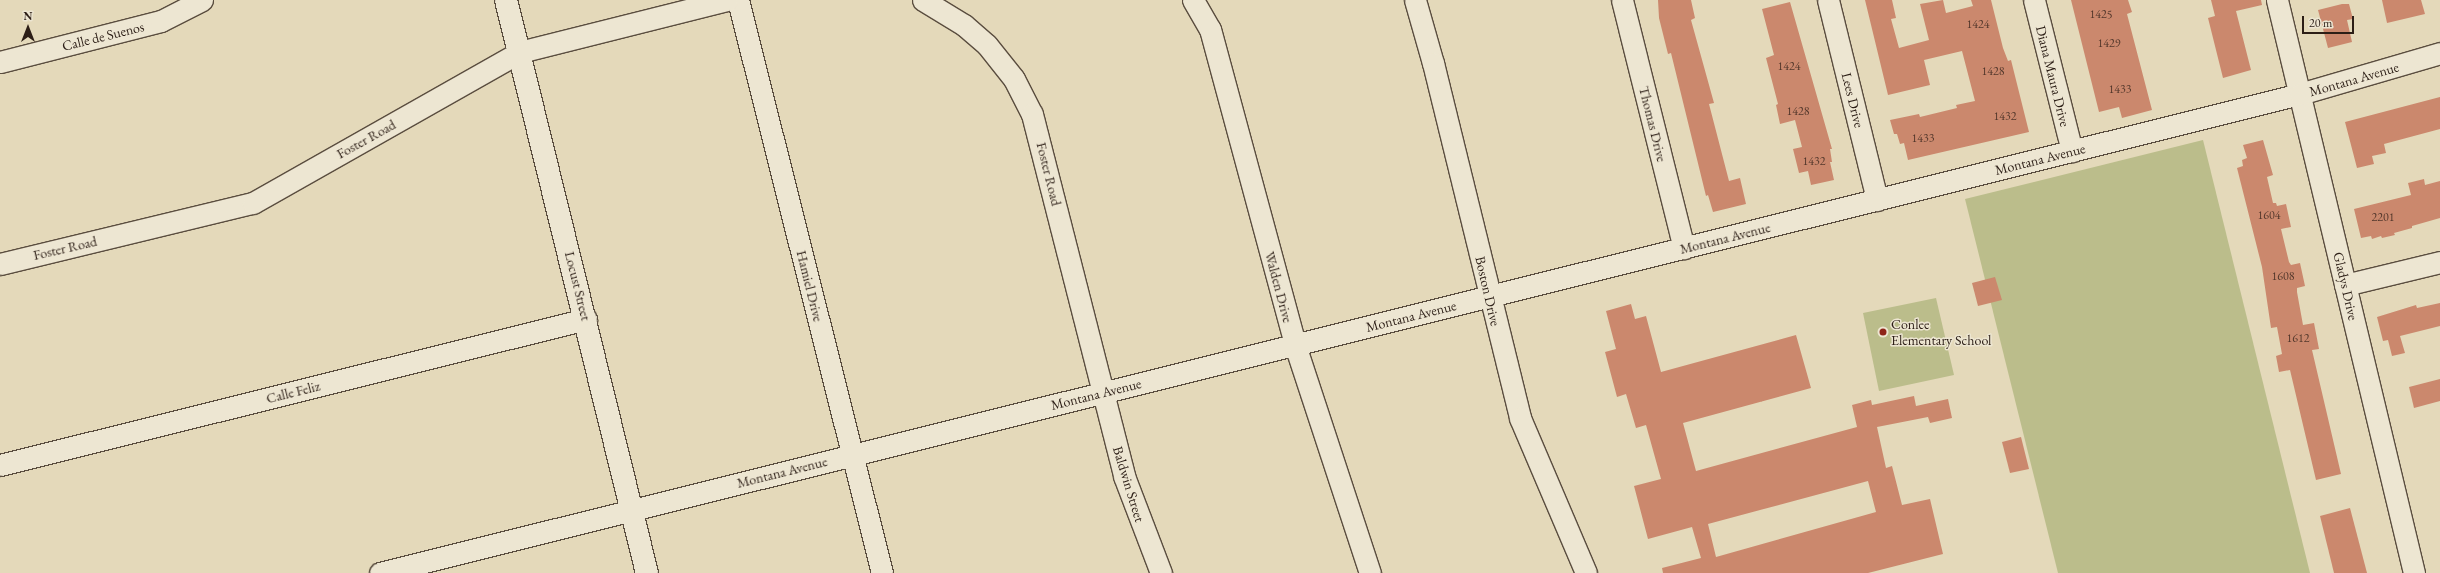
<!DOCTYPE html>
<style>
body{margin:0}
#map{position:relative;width:2440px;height:573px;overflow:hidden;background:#e4d9ba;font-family:"EB Garamond",serif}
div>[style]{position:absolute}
.green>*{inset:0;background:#bbbd8b}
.building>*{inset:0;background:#cb886d}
.roads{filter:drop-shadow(1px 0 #5a4d3f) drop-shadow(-1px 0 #5a4d3f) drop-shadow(0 1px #5a4d3f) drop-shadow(0 -1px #5a4d3f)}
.minor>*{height:21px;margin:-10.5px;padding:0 10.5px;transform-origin:10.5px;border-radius:10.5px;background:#ede6d2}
.tertiary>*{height:22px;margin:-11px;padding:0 11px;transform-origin:11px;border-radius:11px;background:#ede6d2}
.dots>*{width:11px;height:11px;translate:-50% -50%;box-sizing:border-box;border:2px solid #ede6d2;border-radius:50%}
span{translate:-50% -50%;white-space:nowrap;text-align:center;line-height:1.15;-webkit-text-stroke:3px #ede6d2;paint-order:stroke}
.number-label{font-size:12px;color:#54382c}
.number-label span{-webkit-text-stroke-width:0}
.street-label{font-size:14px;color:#2c1e16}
.poi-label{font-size:14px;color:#2c1e16}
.left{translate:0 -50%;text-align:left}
.north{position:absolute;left:8px;top:8px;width:40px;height:40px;-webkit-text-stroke:3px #ede6d2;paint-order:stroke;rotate:0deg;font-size:11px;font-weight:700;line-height:16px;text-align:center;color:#2c1e16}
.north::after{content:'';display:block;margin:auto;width:14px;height:18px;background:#2c1e16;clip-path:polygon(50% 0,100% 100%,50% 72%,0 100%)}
.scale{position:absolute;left:2302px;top:16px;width:52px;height:18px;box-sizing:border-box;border:2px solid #2c1e16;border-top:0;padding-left:5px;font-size:12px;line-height:14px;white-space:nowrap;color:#2c1e16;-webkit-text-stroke:3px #ede6d2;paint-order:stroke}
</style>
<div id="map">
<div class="green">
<div style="clip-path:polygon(2203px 140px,2310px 573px,2058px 573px,1965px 199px)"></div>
<div style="clip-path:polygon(1936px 298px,1954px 375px,1879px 391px,1863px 313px)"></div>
</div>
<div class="building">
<div style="clip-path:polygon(1658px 0,1691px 0,1695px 18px,1691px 20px,1714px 103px,1709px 104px,1729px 181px,1740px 178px,1746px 204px,1713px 212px,1708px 195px,1706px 196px,1671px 53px,1668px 54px,1659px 18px)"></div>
<div style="clip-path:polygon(1865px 0,1892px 0,1896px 18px,1891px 19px,1899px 48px,1929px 40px,1920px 4px,1943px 0,1946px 13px,1973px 6px,1971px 0,1991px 0,2003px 48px,2008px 61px,2011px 60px,2029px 132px,1908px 160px,1904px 143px,1900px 144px,1897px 134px,1894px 134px,1890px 120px,1919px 114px,1920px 117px,1957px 108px,1956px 105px,1975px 101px,1962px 51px,1924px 60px,1930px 85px,1888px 95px)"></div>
<div style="clip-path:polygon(2071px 0,2128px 0,2132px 12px,2127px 14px,2152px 110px,2122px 118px,2119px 107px,2099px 112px)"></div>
<div style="clip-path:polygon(2211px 0,2261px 0,2262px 5px,2236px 11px,2251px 70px,2223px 78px,2208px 18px,2215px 16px)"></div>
<div style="clip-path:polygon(2382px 0,2421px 0,2425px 14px,2387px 23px)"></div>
<div style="clip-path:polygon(1790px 2px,1832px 149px,1830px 149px,1832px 162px,1830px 162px,1834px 180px,1811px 185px,1808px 171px,1799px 173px,1793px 149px,1802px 147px,1795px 120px,1780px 124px,1776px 105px,1778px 104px,1766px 58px,1774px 55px,1762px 9px)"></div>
<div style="clip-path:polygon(2342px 4px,2349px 4px,2353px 19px,2347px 20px,2352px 42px,2328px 48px,2318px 10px)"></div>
<div style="clip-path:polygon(2440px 97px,2440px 129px,2384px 144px,2386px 153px,2372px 156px,2374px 164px,2357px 168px,2345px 122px)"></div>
<div style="clip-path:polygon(2263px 140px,2273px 175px,2267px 177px,2273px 203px,2276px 203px,2277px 206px,2286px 204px,2291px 227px,2281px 229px,2289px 262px,2291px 265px,2300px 263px,2305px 286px,2297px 288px,2297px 292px,2303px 325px,2314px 323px,2319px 349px,2312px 350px,2341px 474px,2316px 480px,2290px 370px,2279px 372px,2276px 356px,2282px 354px,2277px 327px,2271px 328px,2262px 267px,2237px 168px,2243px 166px,2242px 160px,2247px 158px,2243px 145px)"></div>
<div style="clip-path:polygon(2424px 179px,2425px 185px,2440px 181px,2440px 218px,2412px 226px,2412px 228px,2394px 233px,2395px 235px,2382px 238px,2381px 236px,2372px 239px,2371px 236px,2361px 238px,2354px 209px,2411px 195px,2408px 183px)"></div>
<div style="clip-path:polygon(1995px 277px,2002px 300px,1978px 306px,1972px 283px)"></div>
<div style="clip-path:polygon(2440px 303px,2440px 326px,2400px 336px,2405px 353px,2392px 356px,2388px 340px,2383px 341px,2377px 317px,2416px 305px,2417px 308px)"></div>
<div style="clip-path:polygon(evenodd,1631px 304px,1635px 319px,1646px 316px,1661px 372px,1796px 335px,1811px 388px,1683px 423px,1696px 471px,1857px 427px,1852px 405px,1871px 400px,1872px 405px,1914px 396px,1916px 406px,1948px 399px,1952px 418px,1930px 423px,1928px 417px,1877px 427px,1886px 468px,1892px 466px,1902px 505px,1930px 499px,1943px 554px,1868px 573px,1663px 573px,1662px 568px,1701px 558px,1692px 527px,1648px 539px,1634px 486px,1661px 479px,1646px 425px,1636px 428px,1626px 394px,1617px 397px,1605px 352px,1616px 349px,1606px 311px,1631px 304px,1868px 481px,1876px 512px,1716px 557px,1708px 524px,1868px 481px)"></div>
<div style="clip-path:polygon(2440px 379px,2440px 401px,2414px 408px,2409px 387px)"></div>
<div style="clip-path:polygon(2021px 437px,2029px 469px,2010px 473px,2002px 442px)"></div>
<div style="clip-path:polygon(2350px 508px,2367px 573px,2334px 573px,2320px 516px)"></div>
</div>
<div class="roads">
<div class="minor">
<div style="left:738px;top:0;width:591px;rotate:75.89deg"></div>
<div style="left:923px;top:0;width:48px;rotate:31.4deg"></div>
<div style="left:964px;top:25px;width:30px;rotate:41deg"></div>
<div style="left:987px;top:45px;width:43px;rotate:51.5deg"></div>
<div style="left:1014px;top:79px;width:39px;rotate:63deg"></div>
<div style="left:1032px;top:114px;width:374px;rotate:75.7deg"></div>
<div style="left:1124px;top:476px;width:104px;rotate:69.1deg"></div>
<div style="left:1193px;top:0;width:34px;rotate:60deg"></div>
<div style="left:1210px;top:29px;width:327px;rotate:74.9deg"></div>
<div style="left:1295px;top:345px;width:240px;rotate:71.8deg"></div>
<div style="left:1415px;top:0;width:66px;rotate:74.1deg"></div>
<div style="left:1433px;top:63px;width:366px;rotate:76.2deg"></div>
<div style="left:1520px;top:418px;width:168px;rotate:66.9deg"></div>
<div style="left:1622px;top:0;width:256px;rotate:76deg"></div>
<div style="left:1828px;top:0;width:206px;rotate:76.2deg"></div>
<div style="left:2034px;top:0;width:156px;rotate:75.9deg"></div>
<div style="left:2277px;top:0;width:589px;rotate:76.55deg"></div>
<div style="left:0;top:62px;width:166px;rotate:-14.3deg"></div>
<div style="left:161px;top:21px;width:46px;rotate:-27.1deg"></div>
<div style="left:0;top:264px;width:260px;rotate:-13.6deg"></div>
<div style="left:253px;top:203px;width:307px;rotate:-29.5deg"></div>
<div style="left:520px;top:52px;width:213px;rotate:-14.1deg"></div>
<div style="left:2345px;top:285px;width:98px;rotate:-13.6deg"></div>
<div style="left:0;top:465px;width:604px;rotate:-13.99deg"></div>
<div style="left:380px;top:573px;width:1979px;rotate:-14.01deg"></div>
<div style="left:2300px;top:94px;width:146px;rotate:-16.3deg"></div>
</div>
<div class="tertiary">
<div style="left:506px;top:0;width:590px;rotate:76.18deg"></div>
</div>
</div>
<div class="dots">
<div style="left:1883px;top:332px;background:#8f2418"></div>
</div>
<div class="number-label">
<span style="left:2101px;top:15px">1425</span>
<span style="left:1978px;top:25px">1424</span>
<span style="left:2109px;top:44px">1429</span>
<span style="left:1789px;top:67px">1424</span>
<span style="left:1993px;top:72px">1428</span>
<span style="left:2120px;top:90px">1433</span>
<span style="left:1798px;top:112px">1428</span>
<span style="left:2005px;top:117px">1432</span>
<span style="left:1923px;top:139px">1433</span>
<span style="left:1814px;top:162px">1432</span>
<span style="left:2269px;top:216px">1604</span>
<span style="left:2383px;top:218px">2201</span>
<span style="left:2283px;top:277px">1608</span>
<span style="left:2298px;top:339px">1612</span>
</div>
<div class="street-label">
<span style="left:103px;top:36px;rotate:-14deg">Calle de Suenos</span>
<span style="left:2053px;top:76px;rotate:76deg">Diana Maura Drive</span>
<span style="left:2354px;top:79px;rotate:-16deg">Montana Avenue</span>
<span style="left:1853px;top:100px;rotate:76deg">Lees Drive</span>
<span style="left:1653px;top:124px;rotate:76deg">Thomas Drive</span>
<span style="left:366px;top:139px;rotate:-29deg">Foster Road</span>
<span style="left:2040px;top:159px;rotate:-14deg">Montana Avenue</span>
<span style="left:1049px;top:174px;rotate:76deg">Foster Road</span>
<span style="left:1725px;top:238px;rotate:-14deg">Montana Avenue</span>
<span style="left:65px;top:248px;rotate:-13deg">Foster Road</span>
<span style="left:578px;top:286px;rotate:76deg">Locust Street</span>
<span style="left:810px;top:286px;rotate:76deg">Hamiel Drive</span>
<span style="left:2346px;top:286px;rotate:77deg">Gladys Drive</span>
<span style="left:1279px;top:287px;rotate:75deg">Walden Drive</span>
<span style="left:1488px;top:291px;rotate:77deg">Boston Drive</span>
<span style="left:1411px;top:316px;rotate:-14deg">Montana Avenue</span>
<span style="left:293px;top:392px;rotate:-14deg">Calle Feliz</span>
<span style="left:1096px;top:394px;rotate:-14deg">Montana Avenue</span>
<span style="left:782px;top:472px;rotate:-14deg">Montana Avenue</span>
<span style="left:1129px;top:484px;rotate:73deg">Baldwin Street</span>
</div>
<div class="poi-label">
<span class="left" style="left:1891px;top:332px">Conlee<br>Elementary School</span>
</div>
<div class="north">N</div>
<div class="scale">20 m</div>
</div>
